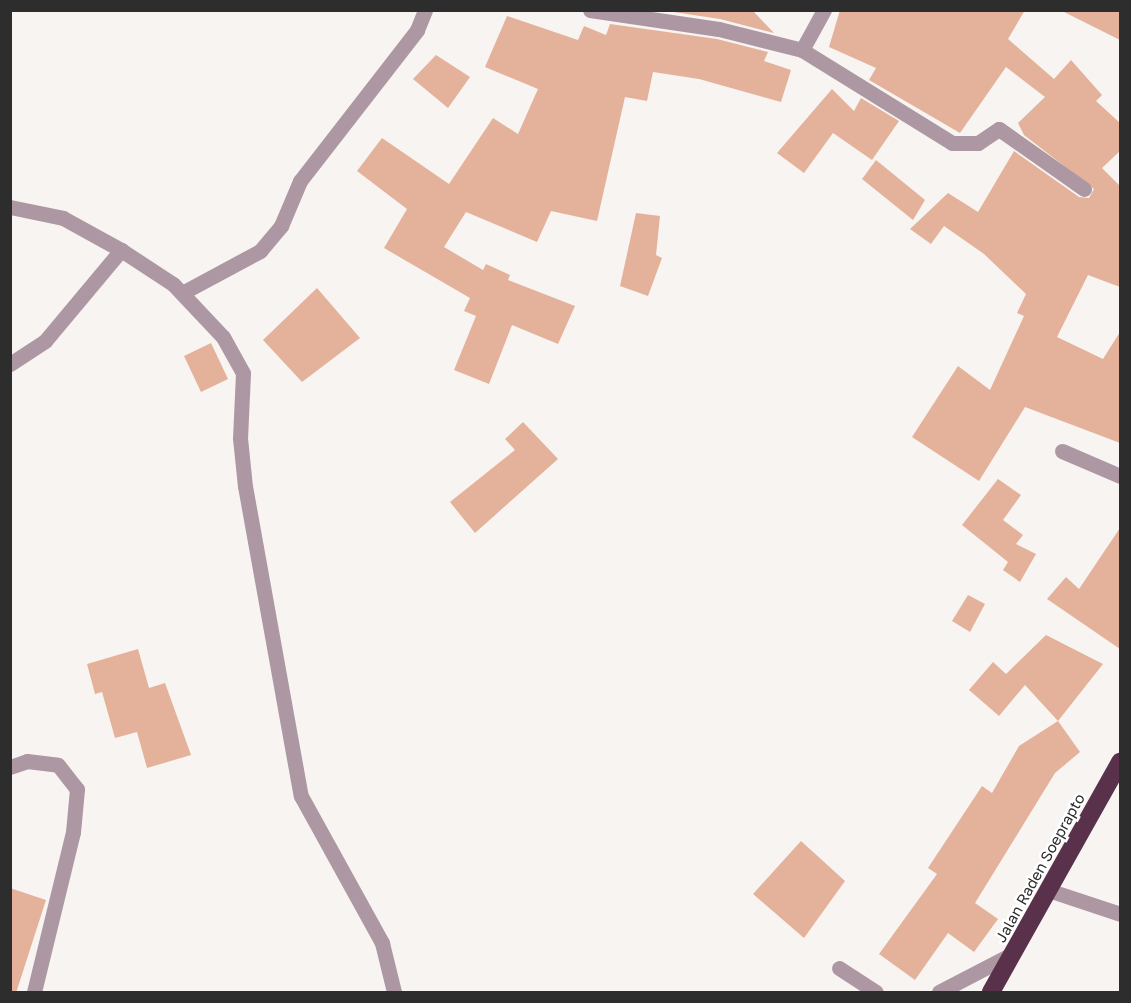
<!DOCTYPE html>
<style>
body{margin:0}
#map{position:relative;width:1131px;height:1003px;overflow:hidden;background:#f7f4f2;font-family:"Golos Text",sans-serif}
div>[style]{position:absolute}
.building>*{inset:0;background:#e4b29a}
.street>*{height:15px;margin:-7.5px;padding:0 7.5px;transform-origin:7.5px;border-radius:7.5px;background:#ad97a3}
.highway>*{height:18px;margin:-9px;padding:0 9px;transform-origin:9px;border-radius:9px;background:#59314a}
span{translate:-50% -50%;white-space:nowrap;text-align:center;line-height:1.15;-webkit-text-stroke:5px #fff;paint-order:stroke}
.street-label{font-size:15px;color:#2e2d2d}
.frame{position:absolute;inset:0;border:12px solid #2e2d2d;pointer-events:none}
</style>
<div id="map">
<div class="building">
<div style="clip-path:polygon(660px 10px,752px 10px,774px 33px,720px 19px)"></div>
<div style="clip-path:polygon(840px 10px,1025px 10px,1008px 39px,1054px 79px,1071px 60px,1102px 95px,1096px 101px,1120px 123px,1120px 151px,1102px 168px,1120px 186px,1120px 287px,1088px 275px,1057px 337px,1103px 359px,1120px 332px,1120px 443px,1025px 407px,979px 481px,912px 437px,958px 366px,990px 390px,1024px 316px,1017px 313px,1026px 294px,984px 254px,944px 226px,931px 244px,910px 229px,948px 193px,978px 212px,1014px 151px,1079px 197px,1089px 198px,1094px 189px,1024px 135px,1018px 123px,1045px 97px,1006px 67px,960px 133px,869px 80px,876px 68px,829px 47px)"></div>
<div style="clip-path:polygon(1060px 10px,1120px 10px,1120px 40px)"></div>
<div style="clip-path:polygon(507px 16px,578px 40px,584px 26px,606px 35px,610px 24px,717px 39px,768px 52px,764px 61px,791px 70px,781px 102px,699px 79px,653px 72px,647px 101px,625px 97px,597px 221px,551px 211px,537px 242px,466px 212px,444px 247px,483px 270px,486px 264px,510px 275px,508px 280px,575px 306px,558px 344px,512px 325px,489px 384px,454px 370px,476px 316px,464px 311px,470px 298px,384px 248px,407px 209px,357px 171px,382px 138px,449px 184px,493px 118px,518px 134px,538px 89px,485px 67px)"></div>
<div style="clip-path:polygon(436px 55px,470px 77px,448px 108px,413px 79px)"></div>
<div style="clip-path:polygon(832px 89px,854px 111px,861px 98px,899px 121px,872px 160px,833px 133px,804px 173px,777px 153px)"></div>
<div style="clip-path:polygon(876px 160px,925px 200px,913px 220px,862px 179px)"></div>
<div style="clip-path:polygon(636px 213px,660px 216px,656px 255px,662px 258px,648px 296px,620px 286px)"></div>
<div style="clip-path:polygon(317px 288px,360px 338px,302px 382px,263px 340px)"></div>
<div style="clip-path:polygon(211px 343px,228px 379px,201px 392px,184px 356px)"></div>
<div style="clip-path:polygon(523px 422px,558px 459px,475px 533px,450px 502px,515px 450px,505px 439px)"></div>
<div style="clip-path:polygon(998px 479px,1021px 495px,1003px 520px,1023px 535px,1016px 544px,1036px 554px,1020px 582px,1003px 570px,1008px 562px,962px 525px)"></div>
<div style="clip-path:polygon(1120px 528px,1120px 649px,1047px 599px,1066px 577px,1079px 589px)"></div>
<div style="clip-path:polygon(968px 595px,985px 604px,970px 632px,952px 621px)"></div>
<div style="clip-path:polygon(1046px 635px,1103px 664px,1058px 721px,1025px 685px,999px 716px,969px 690px,993px 662px,1006px 674px)"></div>
<div style="clip-path:polygon(138px 649px,149px 688px,165px 683px,191px 755px,147px 768px,137px 732px,115px 738px,102px 692px,95px 694px,87px 664px)"></div>
<div style="clip-path:polygon(1058px 721px,1080px 752px,1055px 773px,975px 903px,998px 919px,974px 952px,948px 933px,915px 980px,879px 954px,937px 874px,928px 868px,982px 786px,992px 793px,1019px 746px)"></div>
<div style="clip-path:polygon(801px 841px,845px 881px,804px 938px,753px 894px)"></div>
<div style="clip-path:polygon(10px 888px,46px 900px,16px 993px,10px 993px)"></div>
</div>
<div class="street">
<div style="left:590px;top:10px;width:130px;rotate:8.4deg"></div>
<div style="left:719px;top:29px;width:86px;rotate:14.2deg"></div>
<div style="left:802px;top:50px;width:176px;rotate:31.8deg"></div>
<div style="left:952px;top:143px;width:26px"></div>
<div style="left:978px;top:143px;width:25px;rotate:-34deg"></div>
<div style="left:999px;top:129px;width:104px;rotate:35.2deg"></div>
<div style="left:802px;top:50px;width:46px;rotate:-61.2deg"></div>
<div style="left:10px;top:207px;width:54px;rotate:11.7deg"></div>
<div style="left:63px;top:218px;width:66px;rotate:28.9deg"></div>
<div style="left:182px;top:293px;width:89px;rotate:-28.3deg"></div>
<div style="left:260px;top:251px;width:33px;rotate:-50deg"></div>
<div style="left:281px;top:226px;width:49px;rotate:-67.1deg"></div>
<div style="left:300px;top:181px;width:191px;rotate:-52.2deg"></div>
<div style="left:417px;top:30px;width:22px;rotate:-68deg"></div>
<div style="left:10px;top:364px;width:42px;rotate:-33.3deg"></div>
<div style="left:45px;top:341px;width:119px;rotate:-50.1deg"></div>
<div style="left:121px;top:250px;width:62px;rotate:33.2deg"></div>
<div style="left:173px;top:284px;width:73px;rotate:46.7deg"></div>
<div style="left:223px;top:337px;width:41px;rotate:60.9deg"></div>
<div style="left:243px;top:373px;width:65px;rotate:92.6deg"></div>
<div style="left:240px;top:438px;width:48px;rotate:84.1deg"></div>
<div style="left:245px;top:486px;width:315px;rotate:79.8deg"></div>
<div style="left:301px;top:796px;width:168px;rotate:61.1deg"></div>
<div style="left:382px;top:943px;width:50px;rotate:76.2deg"></div>
<div style="left:1062px;top:451px;width:63px;rotate:23.3deg"></div>
<div style="left:10px;top:767px;width:18px;rotate:-19deg"></div>
<div style="left:27px;top:761px;width:31px;rotate:7deg"></div>
<div style="left:58px;top:765px;width:31px;rotate:52deg"></div>
<div style="left:77px;top:789px;width:43px;rotate:95.3deg"></div>
<div style="left:73px;top:832px;width:165px;rotate:103.7deg"></div>
<div style="left:1048px;top:890px;width:76px;rotate:18.4deg"></div>
<div style="left:839px;top:968px;width:44px;rotate:33deg"></div>
<div style="left:939px;top:992px;width:82px;rotate:-27.5deg"></div>
</div>
<div class="highway">
<div style="left:991px;top:992px;width:264px;rotate:-60.7deg"></div>
</div>
<div class="street-label">
<span style="left:1040px;top:868px;rotate:-61deg">Jalan Raden Soeprapto</span>
</div>
<div class="frame"></div>
</div>
